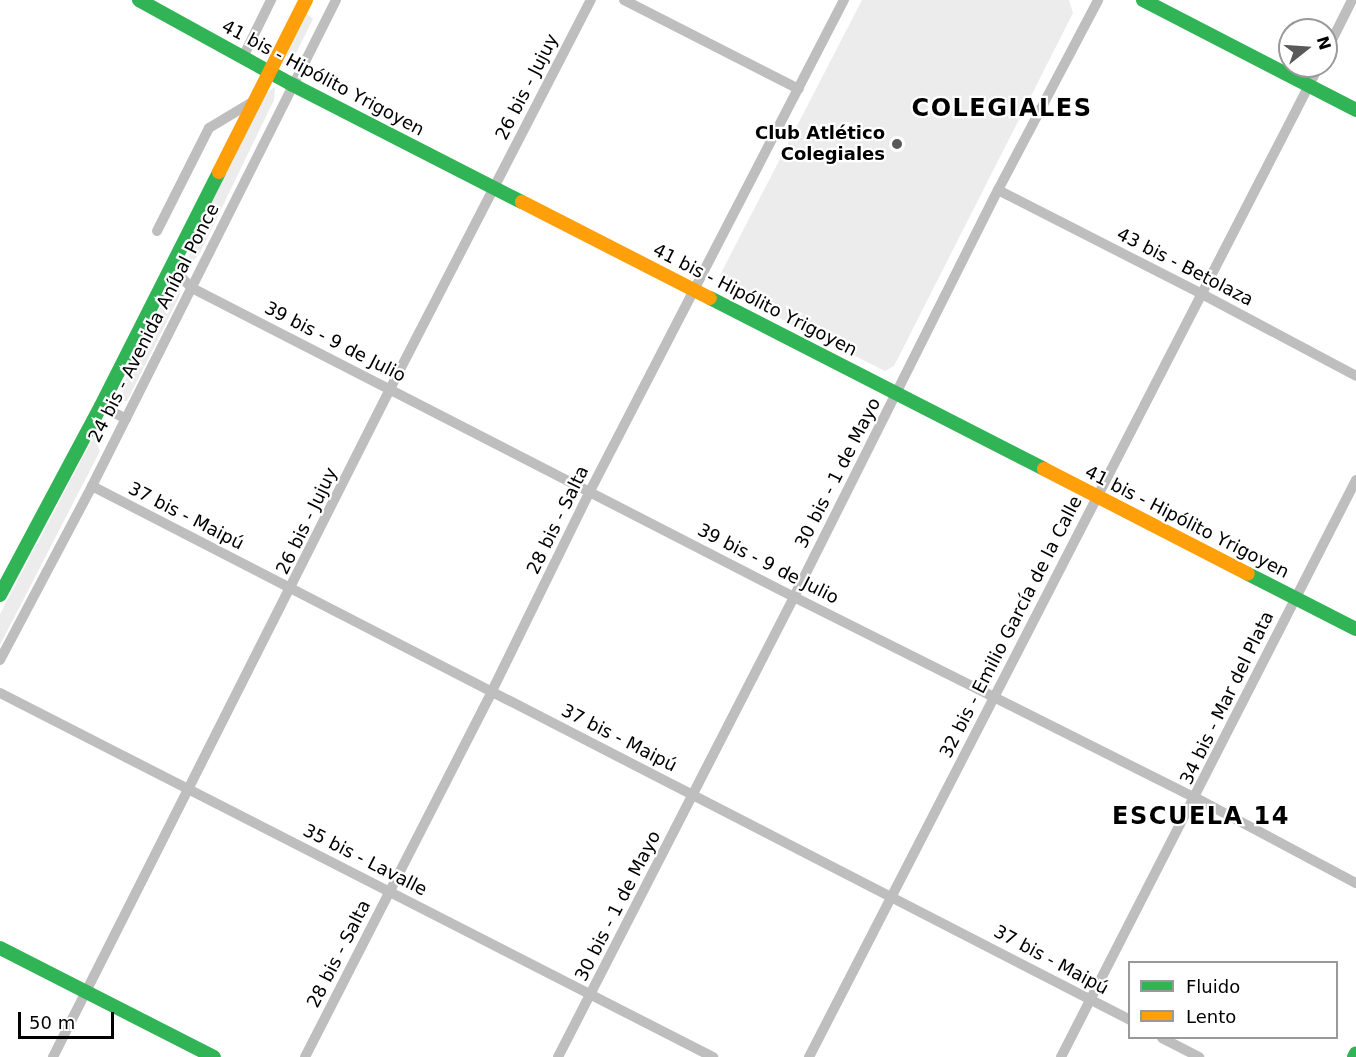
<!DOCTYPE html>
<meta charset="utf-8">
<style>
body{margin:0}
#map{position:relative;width:1356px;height:1057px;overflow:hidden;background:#fff;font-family:"DejaVu Sans",sans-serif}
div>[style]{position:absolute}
.green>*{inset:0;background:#ececec}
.street>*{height:10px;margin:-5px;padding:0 5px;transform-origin:5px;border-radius:5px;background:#bebebe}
.fast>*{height:14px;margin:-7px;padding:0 7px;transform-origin:7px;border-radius:7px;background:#30b455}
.slow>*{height:14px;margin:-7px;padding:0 7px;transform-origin:7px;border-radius:7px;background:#ff9f0a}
.dots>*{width:16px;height:16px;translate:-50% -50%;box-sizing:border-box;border:3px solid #fff;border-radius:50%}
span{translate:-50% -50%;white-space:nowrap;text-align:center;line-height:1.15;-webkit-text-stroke:4.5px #fff;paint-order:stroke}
.street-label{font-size:18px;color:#000}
.poi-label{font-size:18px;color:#000;font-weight:700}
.right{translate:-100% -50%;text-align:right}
.district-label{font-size:24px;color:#000;font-weight:700;letter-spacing:1.5px}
.legend{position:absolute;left:1128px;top:961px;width:210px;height:78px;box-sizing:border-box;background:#fff;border:2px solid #999;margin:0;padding:8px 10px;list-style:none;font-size:18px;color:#000}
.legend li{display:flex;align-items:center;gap:12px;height:30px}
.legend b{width:30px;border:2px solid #999}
.north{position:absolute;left:1278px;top:18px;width:60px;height:60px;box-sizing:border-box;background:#fff;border:2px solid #999;border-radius:50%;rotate:73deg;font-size:16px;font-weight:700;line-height:24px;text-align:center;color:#000}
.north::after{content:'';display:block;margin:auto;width:21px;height:27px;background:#595959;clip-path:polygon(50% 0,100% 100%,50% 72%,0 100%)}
.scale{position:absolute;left:18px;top:1012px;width:96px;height:27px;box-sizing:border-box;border:3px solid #000;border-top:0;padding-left:8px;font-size:18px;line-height:21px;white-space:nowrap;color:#000;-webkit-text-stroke:4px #fff;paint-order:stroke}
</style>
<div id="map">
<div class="green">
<div style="clip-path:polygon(862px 0,1069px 0,1073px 13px,894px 366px,885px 371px,727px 292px,720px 275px)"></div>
<div style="clip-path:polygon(307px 14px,313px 19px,293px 59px,286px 56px)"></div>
<div style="clip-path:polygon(275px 87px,274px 100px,199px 255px,187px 267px,193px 236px,266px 93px)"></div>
<div style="clip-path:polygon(181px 286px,179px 297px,127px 401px,124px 401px,122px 390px,129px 369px,164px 299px)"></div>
<div style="clip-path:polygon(94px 436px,100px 451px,0 645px,0 614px)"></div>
</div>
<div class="street">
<div style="left:624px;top:0;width:196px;rotate:27deg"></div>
<div style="left:1326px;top:52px;width:58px;rotate:-63.4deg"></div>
<div style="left:243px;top:57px;width:64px;rotate:-63.8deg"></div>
<div style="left:998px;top:190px;width:229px;rotate:27deg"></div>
<div style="left:1202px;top:294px;width:174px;rotate:28deg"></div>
<div style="left:157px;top:231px;width:115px;rotate:-63.2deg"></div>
<div style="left:209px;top:128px;width:52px;rotate:-31deg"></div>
<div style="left:170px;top:266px;width:31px;rotate:45deg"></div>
<div style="left:192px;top:288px;width:677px;rotate:27.17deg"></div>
<div style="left:794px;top:597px;width:449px;rotate:26.6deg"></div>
<div style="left:1196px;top:798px;width:181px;rotate:28deg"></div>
<div style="left:101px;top:406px;width:28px;rotate:27deg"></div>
<div style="left:92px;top:486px;width:1167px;rotate:27.22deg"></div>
<div style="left:0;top:660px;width:197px;rotate:-62.1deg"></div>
<div style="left:92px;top:486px;width:544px;rotate:-63.34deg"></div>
<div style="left:0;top:693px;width:801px;rotate:27.05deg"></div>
<div style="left:1162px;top:1038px;width:42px;rotate:27.2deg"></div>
<div style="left:53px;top:1057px;width:748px;rotate:-63.23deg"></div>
<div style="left:390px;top:389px;width:438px;rotate:-62.7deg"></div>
<div style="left:305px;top:1057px;width:411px;rotate:-62.9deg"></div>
<div style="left:492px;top:691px;width:223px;rotate:-63.9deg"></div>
<div style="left:590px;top:491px;width:553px;rotate:-62.65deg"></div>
<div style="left:558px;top:1057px;width:517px;rotate:-62.84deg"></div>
<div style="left:794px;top:597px;width:455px;rotate:-63.4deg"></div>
<div style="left:998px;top:190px;width:215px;rotate:-62.2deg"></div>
<div style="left:809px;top:1057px;width:1115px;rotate:-62.77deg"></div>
<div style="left:1061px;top:1057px;width:648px;rotate:-62.92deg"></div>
</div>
<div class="fast">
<div style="left:139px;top:0;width:176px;rotate:28.9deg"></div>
<div style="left:293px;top:85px;width:257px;rotate:27.1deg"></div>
<div style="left:1143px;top:0;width:240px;rotate:27.3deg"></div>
<div style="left:710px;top:298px;width:375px;rotate:27.1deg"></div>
<div style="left:1248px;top:574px;width:121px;rotate:27deg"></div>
<div style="left:0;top:595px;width:214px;rotate:-61.9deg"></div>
<div style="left:101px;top:406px;width:262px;rotate:-63.2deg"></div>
<div style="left:0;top:948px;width:240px;rotate:27deg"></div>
<div style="left:1354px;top:1057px;width:4px;rotate:-63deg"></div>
</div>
<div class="slow">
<div style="left:219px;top:172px;width:193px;rotate:-63.2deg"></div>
<div style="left:522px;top:202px;width:211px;rotate:27.1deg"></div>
<div style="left:1044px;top:469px;width:229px;rotate:27.2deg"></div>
</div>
<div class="dots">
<div style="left:897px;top:144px;background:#595959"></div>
</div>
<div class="street-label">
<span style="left:323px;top:78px;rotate:28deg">41 bis - Hipólito Yrigoyen</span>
<span style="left:527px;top:87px;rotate:-63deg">26 bis - Jujuy</span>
<span style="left:1185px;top:267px;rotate:27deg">43 bis - Betolaza</span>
<span style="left:755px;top:300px;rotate:27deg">41 bis - Hipólito Yrigoyen</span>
<span style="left:154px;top:323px;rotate:-63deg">24 bis - Avenida Aníbal Ponce</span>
<span style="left:335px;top:342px;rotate:27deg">39 bis - 9 de Julio</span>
<span style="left:838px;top:473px;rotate:-63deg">30 bis - 1 de Mayo</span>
<span style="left:186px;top:516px;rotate:27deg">37 bis - Maipú</span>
<span style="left:558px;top:520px;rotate:-64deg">28 bis - Salta</span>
<span style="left:307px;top:521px;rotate:-64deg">26 bis - Jujuy</span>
<span style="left:1187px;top:522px;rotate:27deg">41 bis - Hipólito Yrigoyen</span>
<span style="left:768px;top:564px;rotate:27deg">39 bis - 9 de Julio</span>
<span style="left:1011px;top:627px;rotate:-63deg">32 bis - Emilio García de la Calle</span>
<span style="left:1227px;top:698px;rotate:-64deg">34 bis - Mar del Plata</span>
<span style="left:619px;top:738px;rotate:27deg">37 bis - Maipú</span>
<span style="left:365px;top:860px;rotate:27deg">35 bis - Lavalle</span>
<span style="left:618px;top:906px;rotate:-63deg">30 bis - 1 de Mayo</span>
<span style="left:339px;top:954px;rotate:-63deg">28 bis - Salta</span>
<span style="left:1051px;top:960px;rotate:28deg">37 bis - Maipú</span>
</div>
<div class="poi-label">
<span class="right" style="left:885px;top:144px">Club Atlético<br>Colegiales</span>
</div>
<div class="district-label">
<span style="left:1002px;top:109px">COLEGIALES</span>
<span style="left:1201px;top:817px">ESCUELA 14</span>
</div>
<ul class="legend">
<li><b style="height:8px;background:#30b455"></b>Fluido</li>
<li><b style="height:8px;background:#ff9f0a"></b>Lento</li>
</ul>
<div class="north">N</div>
<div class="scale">50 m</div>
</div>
